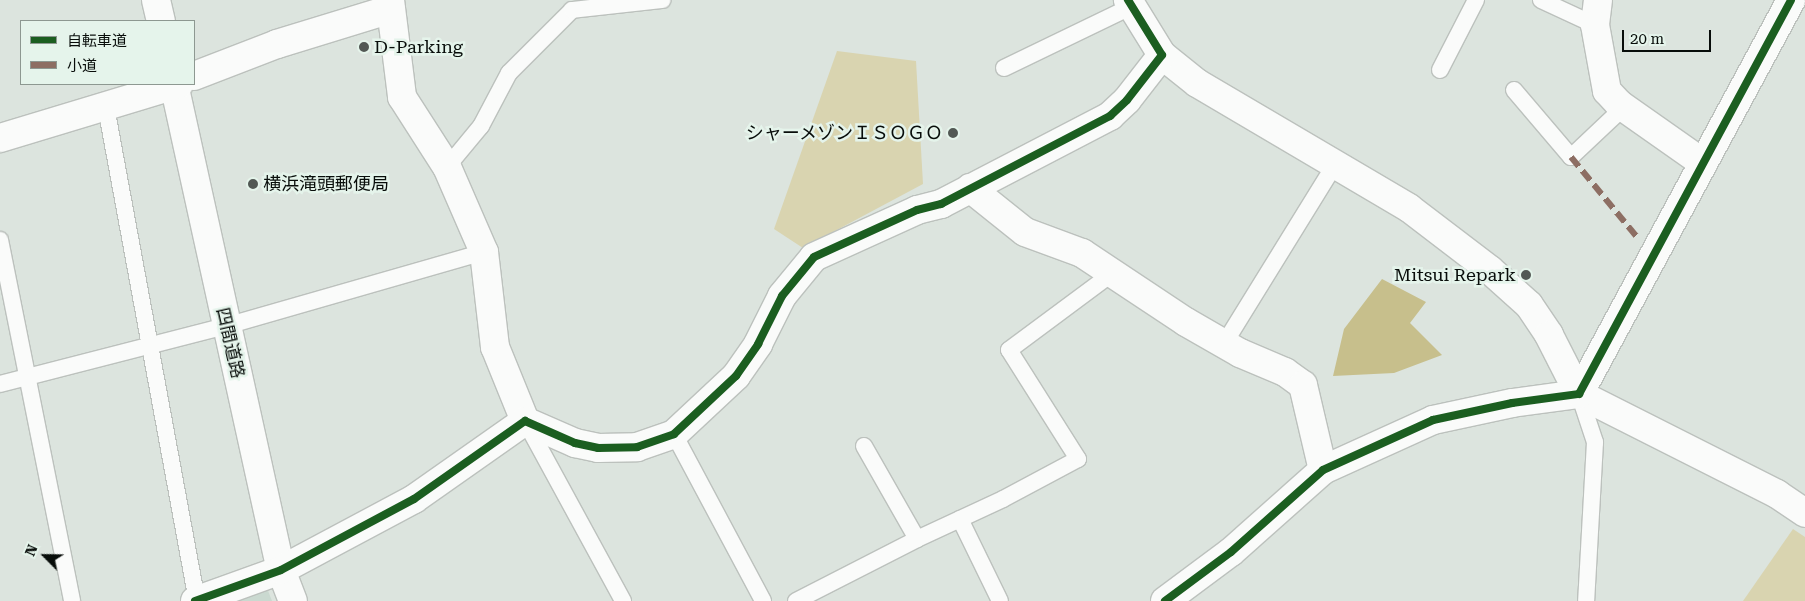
<!DOCTYPE html>
<meta charset="utf-8">
<style>
body{margin:0}
#map{position:relative;width:1805px;height:601px;overflow:hidden;background:#dce4de;font-family:"Roboto Serif","Noto Sans JP",serif}
div>[style]{position:absolute}
.built>*{inset:0;background:#cad9d0}
.green>*{inset:0;background:#d9d4b0}
.forest>*{inset:0;background:#c7bf8c}
.roads{filter:drop-shadow(1px 0 #bcc1bd) drop-shadow(-1px 0 #bcc1bd) drop-shadow(0 1px #bcc1bd) drop-shadow(0 -1px #bcc1bd)}
.service>*{height:16px;margin:-8px;padding:0 8px;transform-origin:8px;border-radius:8px;background:#fafbfa}
.minor>*{height:28px;margin:-14px;padding:0 14px;transform-origin:14px;border-radius:14px;background:#fafbfa}
.quiet>*{height:6px;margin-top:-3px;transform-origin:0;background:repeating-linear-gradient(90deg,#8d6e63 0 12px,transparent 0 18px)}
.cycleway>*{height:8px;margin:-4px;padding:0 4px;transform-origin:4px;border-radius:4px;background:#1b5e20}
.dots>*{width:14px;height:14px;translate:-50% -50%;box-sizing:border-box;border:2px solid #e5f4eb;border-radius:50%}
span{translate:-50% -50%;white-space:nowrap;text-align:center;line-height:1.15;-webkit-text-stroke:5px #e5f4eb;paint-order:stroke}
.poi-label{font-size:18px;color:#080d0a}
.left{translate:0 -50%;text-align:left}
.right{translate:-100% -50%;text-align:right}
.street-label{font-size:18px;color:#080d0a}
.legend{position:absolute;left:20px;top:20px;width:175px;height:65px;box-sizing:border-box;background:#e5f4eb;border:1px solid #8d9891;margin:0;padding:6px 9px;list-style:none;font-size:15px;color:#080d0a}
.legend li{display:flex;align-items:center;gap:10px;height:25px}
.legend b{width:25px;border:1px solid #8d9891}
.north{position:absolute;left:20px;top:531px;width:50px;height:50px;-webkit-text-stroke:4px #e5f4eb;paint-order:stroke;rotate:293deg;font-size:14px;font-weight:700;line-height:20px;text-align:center;color:#080d0a}
.north::after{content:'';display:block;margin:auto;width:18px;height:22px;background:#080d0a;clip-path:polygon(50% 0,100% 100%,50% 72%,0 100%)}
.scale{position:absolute;left:1622px;top:30px;width:89px;height:22px;box-sizing:border-box;border:2px solid #080d0a;border-top:0;padding-left:6px;font-size:15px;line-height:18px;white-space:nowrap;color:#080d0a;-webkit-text-stroke:4px #e5f4eb;paint-order:stroke}
</style>
<div id="map">
<div class="built">
<div style="clip-path:polygon(267px 588px,272px 601px,230px 601px)"></div>
</div>
<div class="green">
<div style="clip-path:polygon(837px 51px,916px 61px,923px 184px,803px 248px,774px 229px)"></div>
<div style="clip-path:polygon(1793px 529px,1805px 537px,1805px 601px,1743px 601px)"></div>
</div>
<div class="forest">
<div style="clip-path:polygon(1382px 279px,1426px 302px,1410px 323px,1442px 355px,1394px 373px,1333px 376px,1344px 329px)"></div>
</div>
<div class="roads">
<div class="service">
<div style="left:1541px;top:0;width:60px;rotate:24.8deg"></div>
<div style="left:1004px;top:68px;width:142px;rotate:-25.8deg"></div>
<div style="left:1440px;top:70px;width:79px;rotate:-62.8deg"></div>
<div style="left:1514px;top:90px;width:88px;rotate:49.6deg"></div>
<div style="left:1571px;top:157px;width:73px;rotate:-43.3deg"></div>
<div style="left:106px;top:107px;width:502px;rotate:79.56deg"></div>
<div style="left:447px;top:167px;width:53px;rotate:-50.3deg"></div>
<div style="left:481px;top:126px;width:60px;rotate:-62.2deg"></div>
<div style="left:509px;top:73px;width:89px;rotate:-45deg"></div>
<div style="left:572px;top:10px;width:91px;rotate:-6.3deg"></div>
<div style="left:0;top:240px;width:368px;rotate:78.7deg"></div>
<div style="left:1224px;top:344px;width:209px;rotate:-58.3deg"></div>
<div style="left:0;top:384px;width:233px;rotate:-14.4deg"></div>
<div style="left:226px;top:326px;width:268px;rotate:-16deg"></div>
<div style="left:1579px;top:394px;width:51px;rotate:71.6deg"></div>
<div style="left:1595px;top:442px;width:159px;rotate:93.2deg"></div>
<div style="left:525px;top:421px;width:205px;rotate:61.4deg"></div>
<div style="left:674px;top:434px;width:189px;rotate:61.9deg"></div>
<div style="left:864px;top:446px;width:107px;rotate:60.3deg"></div>
<div style="left:917px;top:539px;width:95px;rotate:-24.9deg"></div>
<div style="left:1003px;top:499px;width:85px;rotate:-28.1deg"></div>
<div style="left:1078px;top:459px;width:129px;rotate:-122.3deg"></div>
<div style="left:1009px;top:350px;width:131px;rotate:-36.6deg"></div>
<div style="left:960px;top:519px;width:91px;rotate:64deg"></div>
<div style="left:796px;top:601px;width:136px;rotate:-27.1deg"></div>
</div>
<div class="minor">
<div style="left:156px;top:0;width:22px;rotate:77deg"></div>
<div style="left:390px;top:0;width:98px;rotate:82.9deg"></div>
<div style="left:402px;top:97px;width:83px;rotate:57.3deg"></div>
<div style="left:447px;top:167px;width:93px;rotate:66.5deg"></div>
<div style="left:484px;top:252px;width:96px;rotate:83.4deg"></div>
<div style="left:495px;top:347px;width:80px;rotate:67.9deg"></div>
<div style="left:1598px;top:0;width:25px;rotate:97deg"></div>
<div style="left:1595px;top:25px;width:67px;rotate:79.7deg"></div>
<div style="left:1607px;top:91px;width:18px;rotate:47deg"></div>
<div style="left:1619px;top:104px;width:103px;rotate:35.1deg"></div>
<div style="left:1162px;top:55px;width:45px;rotate:38.7deg"></div>
<div style="left:1197px;top:83px;width:246px;rotate:30.5deg"></div>
<div style="left:1409px;top:208px;width:102px;rotate:37.4deg"></div>
<div style="left:1490px;top:270px;width:52px;rotate:41.9deg"></div>
<div style="left:1529px;top:305px;width:36px;rotate:56deg"></div>
<div style="left:1549px;top:335px;width:66px;rotate:63deg"></div>
<div style="left:1579px;top:394px;width:222px;rotate:26.8deg"></div>
<div style="left:1777px;top:494px;width:34px;rotate:34deg"></div>
<div style="left:194px;top:76px;width:89px;rotate:-21.1deg"></div>
<div style="left:277px;top:44px;width:119px;rotate:-17.1deg"></div>
<div style="left:174px;top:84px;width:498px;rotate:77.6deg"></div>
<div style="left:281px;top:570px;width:33px;rotate:69deg"></div>
<div style="left:0;top:138px;width:187px;rotate:-16.8deg"></div>
<div style="left:970px;top:188px;width:70px;rotate:38.7deg"></div>
<div style="left:1025px;top:232px;width:61px;rotate:20.2deg"></div>
<div style="left:1082px;top:253px;width:125px;rotate:33.6deg"></div>
<div style="left:1186px;top:322px;width:62px;rotate:29.9deg"></div>
<div style="left:1240px;top:353px;width:49px;rotate:22.9deg"></div>
<div style="left:1285px;top:372px;width:22px;rotate:36deg"></div>
<div style="left:1303px;top:385px;width:87px;rotate:76.8deg"></div>
<div style="left:195px;top:601px;width:91px;rotate:-19.8deg"></div>
<div style="left:281px;top:570px;width:151px;rotate:-28.1deg"></div>
<div style="left:414px;top:499px;width:136px;rotate:-35.1deg"></div>
<div style="left:525px;top:421px;width:55px;rotate:23.7deg"></div>
<div style="left:575px;top:443px;width:24px;rotate:12deg"></div>
<div style="left:598px;top:448px;width:39px;rotate:-1deg"></div>
<div style="left:637px;top:447px;width:39px;rotate:-19deg"></div>
<div style="left:674px;top:434px;width:85px;rotate:-43.1deg"></div>
<div style="left:736px;top:376px;width:39px;rotate:-55deg"></div>
<div style="left:758px;top:344px;width:54px;rotate:-63.4deg"></div>
<div style="left:782px;top:296px;width:50px;rotate:-50.6deg"></div>
<div style="left:814px;top:257px;width:113px;rotate:-24.5deg"></div>
<div style="left:917px;top:210px;width:25px;rotate:-14deg"></div>
<div style="left:941px;top:204px;width:191px;rotate:-27.5deg"></div>
<div style="left:1110px;top:116px;width:23px;rotate:-43deg"></div>
<div style="left:1127px;top:100px;width:57px;rotate:-52.1deg"></div>
<div style="left:1162px;top:55px;width:65px;rotate:-121.7deg"></div>
<div style="left:1165px;top:601px;width:82px;rotate:-36.6deg"></div>
<div style="left:1231px;top:552px;width:123px;rotate:-41.7deg"></div>
<div style="left:1323px;top:470px;width:121px;rotate:-24.4deg"></div>
<div style="left:1433px;top:420px;width:81px;rotate:-12.1deg"></div>
<div style="left:1512px;top:403px;width:68px;rotate:-7.7deg"></div>
<div style="left:1579px;top:394px;width:447px;rotate:-61.7deg"></div>
</div>
</div>
<div class="quiet">
<div style="left:1571px;top:157px;width:104px;rotate:50.5deg"></div>
</div>
<div class="cycleway">
<div style="left:195px;top:601px;width:91px;rotate:-19.8deg"></div>
<div style="left:281px;top:570px;width:151px;rotate:-28.1deg"></div>
<div style="left:414px;top:499px;width:136px;rotate:-35.1deg"></div>
<div style="left:525px;top:421px;width:55px;rotate:23.7deg"></div>
<div style="left:575px;top:443px;width:24px;rotate:12deg"></div>
<div style="left:598px;top:448px;width:39px;rotate:-1deg"></div>
<div style="left:637px;top:447px;width:39px;rotate:-19deg"></div>
<div style="left:674px;top:434px;width:85px;rotate:-43.1deg"></div>
<div style="left:736px;top:376px;width:39px;rotate:-55deg"></div>
<div style="left:758px;top:344px;width:54px;rotate:-63.4deg"></div>
<div style="left:782px;top:296px;width:50px;rotate:-50.6deg"></div>
<div style="left:814px;top:257px;width:113px;rotate:-24.5deg"></div>
<div style="left:917px;top:210px;width:25px;rotate:-14deg"></div>
<div style="left:941px;top:204px;width:191px;rotate:-27.5deg"></div>
<div style="left:1110px;top:116px;width:23px;rotate:-43deg"></div>
<div style="left:1127px;top:100px;width:57px;rotate:-52.1deg"></div>
<div style="left:1162px;top:55px;width:65px;rotate:-121.7deg"></div>
<div style="left:1165px;top:601px;width:82px;rotate:-36.6deg"></div>
<div style="left:1231px;top:552px;width:123px;rotate:-41.7deg"></div>
<div style="left:1323px;top:470px;width:121px;rotate:-24.4deg"></div>
<div style="left:1433px;top:420px;width:81px;rotate:-12.1deg"></div>
<div style="left:1512px;top:403px;width:68px;rotate:-7.7deg"></div>
<div style="left:1579px;top:394px;width:447px;rotate:-61.7deg"></div>
</div>
<div class="dots">
<div style="left:364px;top:47px;background:#525854"></div>
<div style="left:953px;top:133px;background:#525854"></div>
<div style="left:253px;top:184px;background:#525854"></div>
<div style="left:1526px;top:275px;background:#525854"></div>
</div>
<div class="poi-label">
<span class="left" style="left:374px;top:47px">D-Parking</span>
<span class="right" style="left:943px;top:133px">シャーメゾンＩＳＯＧＯ</span>
<span class="left" style="left:263px;top:184px">横浜滝頭郵便局</span>
<span class="right" style="left:1516px;top:275px">Mitsui Repark</span>
</div>
<div class="street-label">
<span style="left:230px;top:343px;rotate:77deg">四間道路</span>
</div>
<ul class="legend">
<li><b style="height:6px;background:#1b5e20"></b>自転車道</li>
<li><b style="height:6px;background:#8d6e63"></b>小道</li>
</ul>
<div class="north">N</div>
<div class="scale">20 m</div>
</div>
